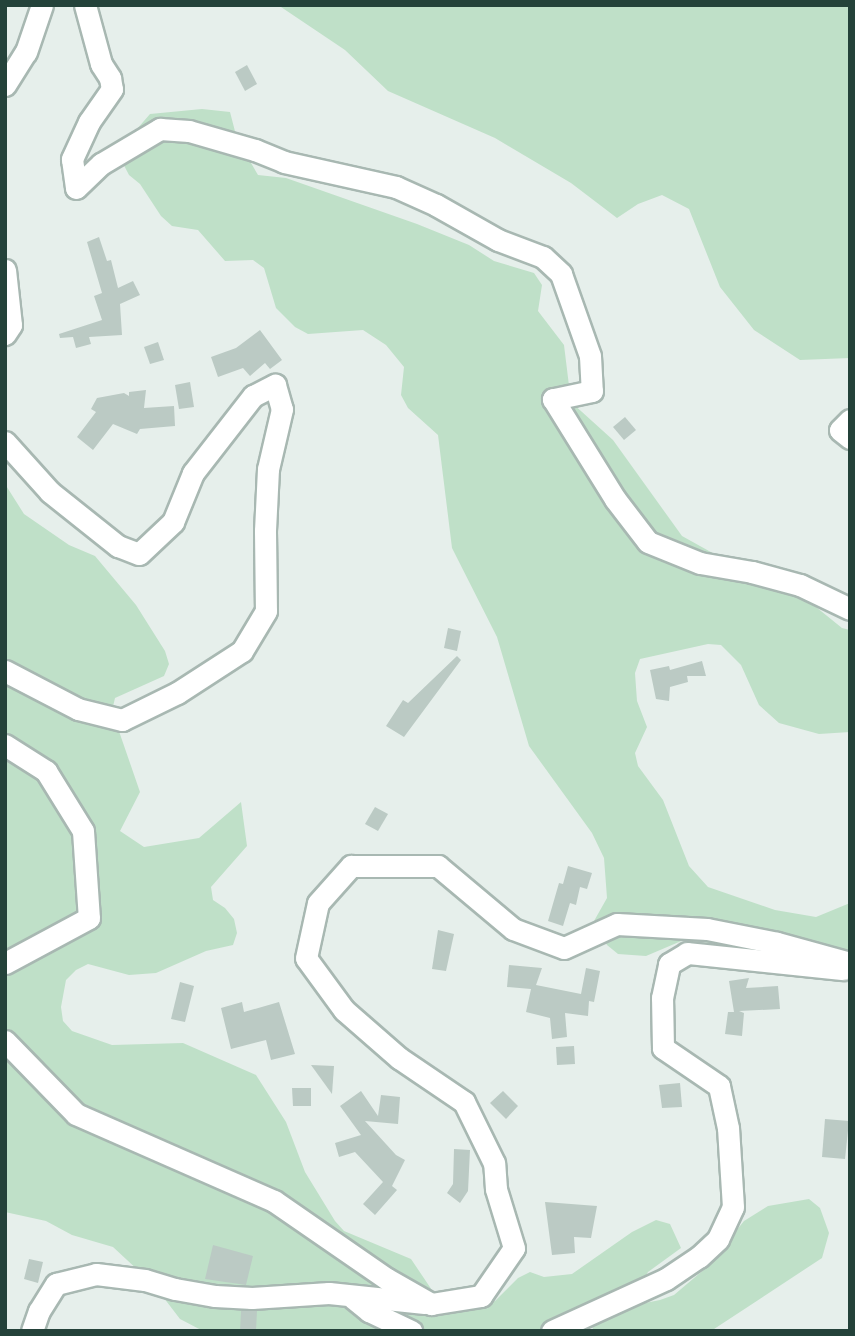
<!DOCTYPE html>
<style>
body{margin:0}
#map{position:relative;width:855px;height:1336px;overflow:hidden;background:#e6efeb;font-family:Commissioner,sans-serif}
div>[style]{position:absolute}
.green>*{inset:0;background:#bfe0c8}
.building>*{inset:0;background:#bbcac4}
.roads{filter:drop-shadow(2px 0 #a8b8b2) drop-shadow(-2px 0 #a8b8b2) drop-shadow(0 2px #a8b8b2) drop-shadow(0 -2px #a8b8b2)}
.minor>*{height:21px;margin:-10.5px;padding:0 10.5px;transform-origin:10.5px;border-radius:10.5px;background:#fff}
span{translate:-50% -50%;white-space:nowrap;text-align:center;line-height:1.15;-webkit-text-stroke:5px #f7fbf9;paint-order:stroke}
.frame{position:absolute;inset:0;border:7px solid #24423a;pointer-events:none}
</style>
<div id="map">
<div class="green">
<div style="clip-path:polygon(278px 5px,850px 5px,850px 358px,800px 360px,754px 330px,720px 287px,689px 209px,662px 195px,638px 204px,617px 218px,571px 183px,495px 138px,388px 91px,345px 50px)"></div>
<div style="clip-path:polygon(202px 109px,230px 112px,237px 139px,258px 175px,286px 178px,417px 224px,469px 245px,494px 261px,534px 273px,542px 285px,538px 311px,564px 345px,571px 402px,613px 440px,682px 536px,718px 556px,732px 580px,786px 590px,811px 603px,842px 628px,850px 630px,850px 732px,819px 734px,779px 723px,759px 705px,741px 665px,721px 645px,708px 644px,640px 659px,635px 673px,637px 701px,647px 727px,635px 753px,638px 766px,663px 800px,689px 866px,708px 887px,775px 910px,816px 917px,850px 903px,850px 952px,837px 955px,755px 951px,686px 939px,646px 956px,618px 954px,607px 945px,594px 921px,607px 898px,604px 858px,592px 833px,529px 746px,497px 637px,452px 548px,438px 435px,408px 408px,401px 395px,404px 367px,386px 345px,363px 330px,308px 334px,295px 327px,276px 308px,264px 268px,253px 260px,225px 261px,198px 230px,172px 226px,161px 216px,140px 184px,129px 175px,117px 152px,150px 114px)"></div>
<div style="clip-path:polygon(5px 484px,24px 514px,69px 545px,95px 556px,136px 605px,165px 651px,169px 664px,164px 676px,115px 698px,112px 711px,140px 792px,120px 831px,144px 847px,199px 838px,241px 802px,247px 846px,211px 887px,213px 900px,225px 908px,234px 919px,237px 933px,233px 945px,206px 951px,156px 973px,129px 975px,88px 964px,76px 970px,66px 980px,61px 1007px,63px 1021px,72px 1031px,112px 1045px,183px 1043px,256px 1075px,286px 1122px,305px 1172px,335px 1221px,344px 1231px,411px 1259px,442px 1305px,495px 1301px,518px 1278px,530px 1272px,544px 1277px,572px 1274px,632px 1232px,656px 1220px,670px 1224px,681px 1248px,648px 1272px,635px 1294px,645px 1303px,660px 1300px,674px 1295px,707px 1267px,744px 1221px,768px 1206px,809px 1199px,820px 1208px,829px 1233px,822px 1258px,711px 1331px,594px 1331px,586px 1315px,544px 1331px,203px 1331px,180px 1319px,154px 1285px,113px 1247px,72px 1235px,46px 1221px,5px 1212px)"></div>
</div>
<div class="building">
<div style="clip-path:polygon(247px 65px,257px 84px,245px 91px,235px 72px)"></div>
<div style="clip-path:polygon(99px 237px,107px 261px,111px 260px,118px 288px,133px 281px,140px 295px,120px 304px,122px 335px,89px 337px,91px 344px,76px 348px,73px 337px,60px 338px,59px 334px,102px 320px,94px 296px,102px 293px,87px 242px)"></div>
<div style="clip-path:polygon(260px 330px,282px 360px,270px 369px,265px 363px,250px 376px,243px 368px,218px 377px,211px 357px,236px 348px)"></div>
<div style="clip-path:polygon(158px 342px,164px 360px,150px 364px,144px 347px)"></div>
<div style="clip-path:polygon(190px 382px,194px 407px,179px 409px,175px 385px)"></div>
<div style="clip-path:polygon(146px 390px,144px 408px,174px 406px,175px 426px,140px 429px,137px 434px,113px 424px,93px 450px,77px 437px,96px 412px,91px 409px,97px 398px,124px 393px,129px 396px,129px 392px)"></div>
<div style="clip-path:polygon(625px 417px,636px 430px,624px 440px,613px 427px)"></div>
<div style="clip-path:polygon(448px 628px,461px 631px,457px 651px,444px 648px)"></div>
<div style="clip-path:polygon(457px 656px,461px 660px,404px 737px,386px 726px,403px 700px,408px 703px)"></div>
<div style="clip-path:polygon(702px 661px,706px 676px,687px 676px,688px 682px,670px 687px,669px 701px,656px 699px,650px 670px,669px 666px,670px 670px)"></div>
<div style="clip-path:polygon(375px 807px,388px 814px,378px 831px,365px 824px)"></div>
<div style="clip-path:polygon(568px 866px,592px 873px,587px 889px,580px 887px,576px 905px,570px 903px,563px 926px,548px 921px,559px 883px,563px 884px)"></div>
<div style="clip-path:polygon(438px 930px,454px 934px,446px 971px,432px 969px)"></div>
<div style="clip-path:polygon(509px 965px,542px 968px,536px 985px,581px 994px,586px 968px,600px 971px,594px 1002px,589px 1001px,588px 1016px,565px 1013px,567px 1037px,552px 1039px,550px 1018px,526px 1012px,531px 989px,507px 987px)"></div>
<div style="clip-path:polygon(749px 978px,746px 988px,778px 986px,780px 1009px,739px 1011px,744px 1013px,742px 1036px,725px 1034px,728px 1012px,734px 1012px,729px 981px)"></div>
<div style="clip-path:polygon(180px 982px,194px 986px,185px 1022px,171px 1019px)"></div>
<div style="clip-path:polygon(242px 1002px,244px 1012px,279px 1002px,295px 1054px,271px 1060px,266px 1040px,231px 1049px,221px 1008px)"></div>
<div style="clip-path:polygon(574px 1046px,575px 1064px,557px 1065px,556px 1047px)"></div>
<div style="clip-path:polygon(311px 1065px,334px 1066px,332px 1094px)"></div>
<div style="clip-path:polygon(680px 1083px,682px 1107px,662px 1108px,659px 1085px)"></div>
<div style="clip-path:polygon(292px 1088px,311px 1088px,311px 1106px,293px 1106px)"></div>
<div style="clip-path:polygon(361px 1091px,378px 1116px,381px 1095px,400px 1097px,398px 1124px,365px 1121px,396px 1155px,405px 1160px,392px 1186px,397px 1190px,375px 1215px,363px 1204px,383px 1182px,355px 1152px,339px 1157px,335px 1143px,361px 1135px,340px 1106px)"></div>
<div style="clip-path:polygon(503px 1091px,518px 1106px,506px 1119px,490px 1103px)"></div>
<div style="clip-path:polygon(825px 1119px,849px 1121px,845px 1159px,822px 1157px)"></div>
<div style="clip-path:polygon(454px 1149px,470px 1150px,468px 1191px,460px 1203px,447px 1193px,453px 1184px)"></div>
<div style="clip-path:polygon(545px 1202px,597px 1206px,591px 1238px,574px 1237px,575px 1253px,552px 1255px)"></div>
<div style="clip-path:polygon(213px 1245px,253px 1256px,246px 1285px,205px 1279px)"></div>
<div style="clip-path:polygon(29px 1259px,43px 1262px,38px 1283px,24px 1279px)"></div>
<div style="clip-path:polygon(241px 1311px,257px 1311px,256px 1331px,240px 1331px)"></div>
</div>
<div class="roads">
<div class="minor">
<div style="left:85px;top:5px;width:61px;rotate:74.8deg"></div>
<div style="left:101px;top:64px;width:17px;rotate:57deg"></div>
<div style="left:110px;top:78px;width:11px;rotate:80deg"></div>
<div style="left:112px;top:89px;width:40px;rotate:124.9deg"></div>
<div style="left:89px;top:122px;width:41px;rotate:114.7deg"></div>
<div style="left:72px;top:159px;width:29px;rotate:82deg"></div>
<div style="left:76px;top:188px;width:35px;rotate:-44deg"></div>
<div style="left:101px;top:164px;width:69px;rotate:-30.7deg"></div>
<div style="left:160px;top:129px;width:29px;rotate:4deg"></div>
<div style="left:189px;top:131px;width:69px;rotate:16.1deg"></div>
<div style="left:255px;top:150px;width:31px;rotate:22deg"></div>
<div style="left:284px;top:162px;width:115px;rotate:12.6deg"></div>
<div style="left:396px;top:187px;width:44px;rotate:24.2deg"></div>
<div style="left:436px;top:205px;width:71px;rotate:29.4deg"></div>
<div style="left:498px;top:240px;width:48px;rotate:20.7deg"></div>
<div style="left:543px;top:257px;width:25px;rotate:43deg"></div>
<div style="left:561px;top:274px;width:87px;rotate:70.5deg"></div>
<div style="left:590px;top:356px;width:35px;rotate:87deg"></div>
<div style="left:592px;top:391px;width:40px;rotate:168deg"></div>
<div style="left:553px;top:399px;width:118px;rotate:58.2deg"></div>
<div style="left:615px;top:499px;width:54px;rotate:52.5deg"></div>
<div style="left:648px;top:542px;width:56px;rotate:22deg"></div>
<div style="left:700px;top:563px;width:53px;rotate:9.8deg"></div>
<div style="left:752px;top:572px;width:50px;rotate:15.2deg"></div>
<div style="left:800px;top:585px;width:55px;rotate:25.6deg"></div>
<div style="left:5px;top:85px;width:39px;rotate:-58deg"></div>
<div style="left:26px;top:52px;width:50px;rotate:-71.2deg"></div>
<div style="left:5px;top:270px;width:55px;rotate:83.8deg"></div>
<div style="left:11px;top:325px;width:11px;rotate:124deg"></div>
<div style="left:850px;top:420px;width:14px;rotate:135deg"></div>
<div style="left:840px;top:430px;width:13px;rotate:39deg"></div>
<div style="left:5px;top:442px;width:67px;rotate:48deg"></div>
<div style="left:50px;top:492px;width:87px;rotate:38.5deg"></div>
<div style="left:118px;top:546px;width:22px;rotate:21deg"></div>
<div style="left:139px;top:554px;width:47px;rotate:-43.3deg"></div>
<div style="left:173px;top:522px;width:53px;rotate:-67.8deg"></div>
<div style="left:193px;top:473px;width:98px;rotate:-52.1deg"></div>
<div style="left:253px;top:396px;width:25px;rotate:-27deg"></div>
<div style="left:275px;top:385px;width:25px;rotate:74deg"></div>
<div style="left:282px;top:409px;width:62px;rotate:103.1deg"></div>
<div style="left:268px;top:469px;width:62px;rotate:92.8deg"></div>
<div style="left:265px;top:531px;width:80px;rotate:89.3deg"></div>
<div style="left:266px;top:611px;width:47px;rotate:121deg"></div>
<div style="left:242px;top:651px;width:77px;rotate:147.1deg"></div>
<div style="left:177px;top:693px;width:61px;rotate:153.9deg"></div>
<div style="left:122px;top:720px;width:45px;rotate:-166deg"></div>
<div style="left:78px;top:709px;width:82px;rotate:-152.5deg"></div>
<div style="left:5px;top:745px;width:49px;rotate:32.4deg"></div>
<div style="left:46px;top:771px;width:70px;rotate:58.3deg"></div>
<div style="left:83px;top:831px;width:87px;rotate:86.1deg"></div>
<div style="left:89px;top:918px;width:95px;rotate:151.8deg"></div>
<div style="left:5px;top:1041px;width:102px;rotate:45.8deg"></div>
<div style="left:76px;top:1114px;width:216px;rotate:23.7deg"></div>
<div style="left:274px;top:1201px;width:137px;rotate:34.6deg"></div>
<div style="left:387px;top:1279px;width:51px;rotate:29.6deg"></div>
<div style="left:431px;top:1304px;width:51px;rotate:-9.1deg"></div>
<div style="left:481px;top:1296px;width:58px;rotate:-55.5deg"></div>
<div style="left:514px;top:1248px;width:62px;rotate:-107deg"></div>
<div style="left:496px;top:1189px;width:26px;rotate:-94deg"></div>
<div style="left:494px;top:1163px;width:68px;rotate:-116.2deg"></div>
<div style="left:464px;top:1102px;width:78px;rotate:-145.9deg"></div>
<div style="left:399px;top:1058px;width:73px;rotate:-138.9deg"></div>
<div style="left:344px;top:1010px;width:64px;rotate:-126.2deg"></div>
<div style="left:306px;top:958px;width:56px;rotate:-77.7deg"></div>
<div style="left:318px;top:903px;width:50px;rotate:-48.3deg"></div>
<div style="left:351px;top:866px;width:87px"></div>
<div style="left:438px;top:866px;width:98px;rotate:40deg"></div>
<div style="left:513px;top:929px;width:54px;rotate:20.4deg"></div>
<div style="left:564px;top:948px;width:58px;rotate:-24.4deg"></div>
<div style="left:617px;top:924px;width:90px;rotate:3.2deg"></div>
<div style="left:707px;top:929px;width:71px;rotate:11.3deg"></div>
<div style="left:777px;top:943px;width:76px;rotate:15.3deg"></div>
<div style="left:353px;top:1298px;width:21px;rotate:39deg"></div>
<div style="left:369px;top:1311px;width:47px;rotate:25.5deg"></div>
<div style="left:32px;top:1331px;width:21px;rotate:-71deg"></div>
<div style="left:39px;top:1311px;width:32px;rotate:-58deg"></div>
<div style="left:56px;top:1284px;width:41px;rotate:-14deg"></div>
<div style="left:96px;top:1274px;width:49px;rotate:7deg"></div>
<div style="left:145px;top:1280px;width:31px;rotate:17deg"></div>
<div style="left:175px;top:1289px;width:41px;rotate:9.9deg"></div>
<div style="left:215px;top:1296px;width:37px;rotate:3deg"></div>
<div style="left:252px;top:1298px;width:77px;rotate:-3.7deg"></div>
<div style="left:329px;top:1293px;width:96px;rotate:6deg"></div>
<div style="left:552px;top:1331px;width:125px;rotate:-24.5deg"></div>
<div style="left:666px;top:1279px;width:40px;rotate:-34deg"></div>
<div style="left:699px;top:1257px;width:26px;rotate:-43deg"></div>
<div style="left:718px;top:1239px;width:35px;rotate:-65deg"></div>
<div style="left:733px;top:1207px;width:79px;rotate:-93.6deg"></div>
<div style="left:728px;top:1128px;width:43px;rotate:-102.1deg"></div>
<div style="left:719px;top:1086px;width:68px;rotate:-145.8deg"></div>
<div style="left:663px;top:1048px;width:50px;rotate:-91.1deg"></div>
<div style="left:662px;top:998px;width:35px;rotate:-78deg"></div>
<div style="left:669px;top:964px;width:21px;rotate:-31deg"></div>
<div style="left:687px;top:953px;width:157px;rotate:5.9deg"></div>
</div>
</div>
<div class="frame"></div>
</div>
